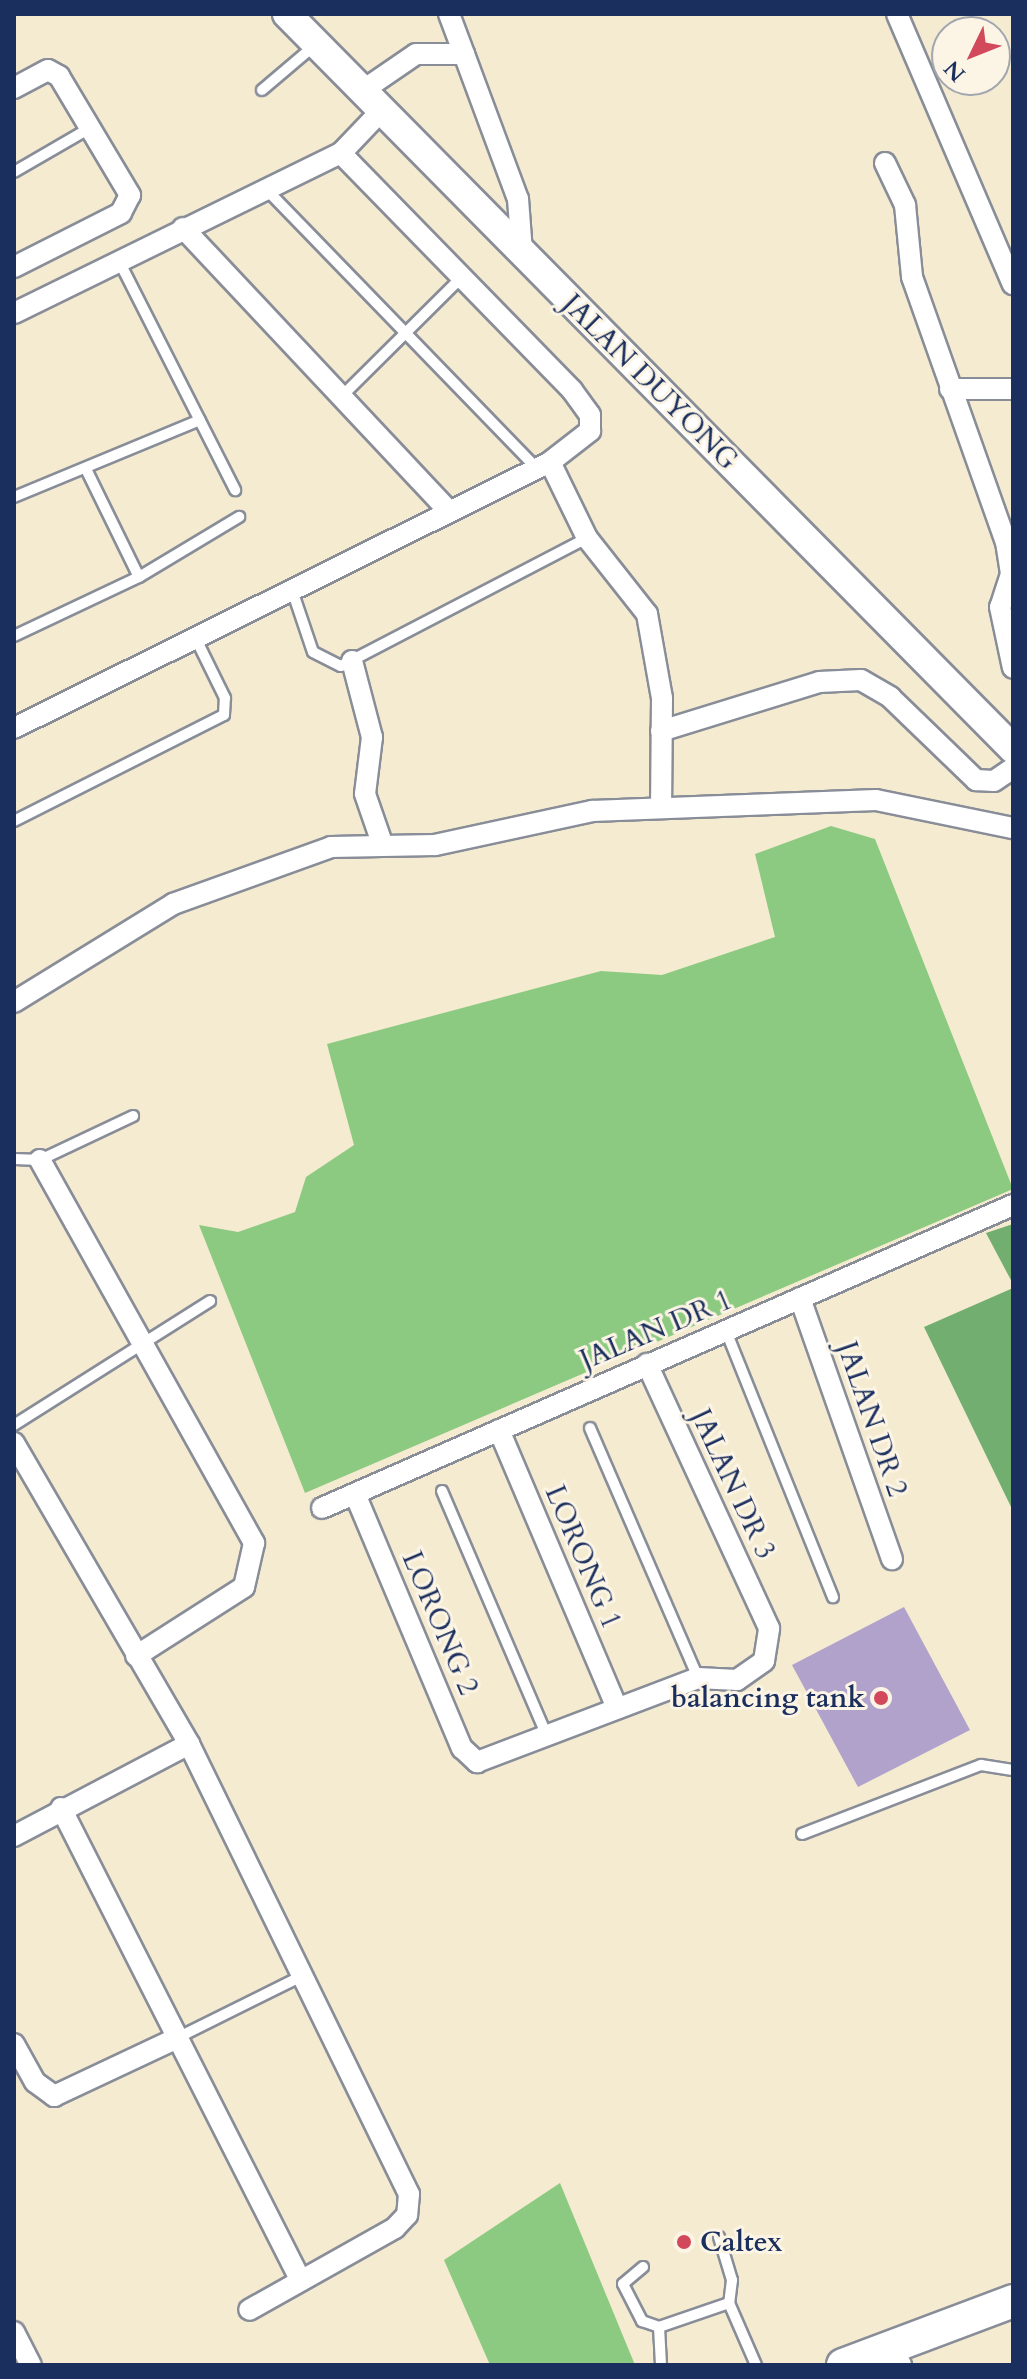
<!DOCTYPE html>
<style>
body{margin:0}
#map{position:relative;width:1027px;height:2379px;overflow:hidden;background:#f4ebd1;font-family:Cardo,serif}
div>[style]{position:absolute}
.green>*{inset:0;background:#8cca81}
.forest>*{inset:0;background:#71ae6f}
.building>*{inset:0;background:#b1a2cc}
.roads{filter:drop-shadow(2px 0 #888d98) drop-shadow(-2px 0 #888d98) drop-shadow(0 2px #888d98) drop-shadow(0 -2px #888d98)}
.service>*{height:10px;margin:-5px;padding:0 5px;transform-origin:5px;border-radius:5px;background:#fff}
.minor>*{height:20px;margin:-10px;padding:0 10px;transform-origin:10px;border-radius:10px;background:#fff}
.secondary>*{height:28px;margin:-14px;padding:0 14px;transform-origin:14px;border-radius:14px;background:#fff}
.primary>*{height:32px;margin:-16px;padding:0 16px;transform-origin:16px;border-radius:16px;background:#fff}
.dots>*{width:22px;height:22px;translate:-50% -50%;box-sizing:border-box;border:4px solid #fcf5e5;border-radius:50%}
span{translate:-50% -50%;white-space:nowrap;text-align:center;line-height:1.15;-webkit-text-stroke:6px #fcf5e5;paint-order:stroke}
.street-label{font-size:28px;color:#1b2f5e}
.poi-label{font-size:28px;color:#1b2f5e;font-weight:700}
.right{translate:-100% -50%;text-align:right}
.left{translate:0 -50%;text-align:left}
.frame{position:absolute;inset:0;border:16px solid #1b2f5e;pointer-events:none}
.north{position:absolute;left:931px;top:16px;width:80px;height:80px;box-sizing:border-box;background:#fcf5e5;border:2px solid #a2a6af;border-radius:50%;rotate:227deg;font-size:22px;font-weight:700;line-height:32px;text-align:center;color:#1b2f5e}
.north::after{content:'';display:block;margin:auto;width:28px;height:36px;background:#d1495b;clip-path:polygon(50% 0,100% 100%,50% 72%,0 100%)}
</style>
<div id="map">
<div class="green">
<div style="clip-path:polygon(831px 826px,875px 839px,1013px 1189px,305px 1493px,199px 1225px,238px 1232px,295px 1212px,306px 1177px,354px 1145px,327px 1044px,601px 971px,662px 975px,775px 937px,755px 854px)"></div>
<div style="clip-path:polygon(560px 2183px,635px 2365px,490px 2365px,444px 2260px)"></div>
</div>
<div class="forest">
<div style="clip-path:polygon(1013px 1224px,1013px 1284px,986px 1233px)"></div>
<div style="clip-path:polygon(1013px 1288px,1013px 1511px,924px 1327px)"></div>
</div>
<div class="building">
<div style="clip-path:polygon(904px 1607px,970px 1730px,858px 1787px,792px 1665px)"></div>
</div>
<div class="roads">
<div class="service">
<div style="left:262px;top:90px;width:70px;rotate:-40.3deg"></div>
<div style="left:14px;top:172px;width:88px;rotate:-30.1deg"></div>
<div style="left:266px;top:189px;width:390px;rotate:45.9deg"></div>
<div style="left:119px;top:261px;width:257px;rotate:63.1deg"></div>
<div style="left:341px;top:397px;width:170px;rotate:-44.8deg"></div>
<div style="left:86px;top:469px;width:120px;rotate:63.9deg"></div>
<div style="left:14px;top:497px;width:201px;rotate:-22.5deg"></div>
<div style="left:292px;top:590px;width:65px;rotate:71.3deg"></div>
<div style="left:313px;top:652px;width:31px;rotate:27deg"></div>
<div style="left:341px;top:666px;width:277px;rotate:-27.5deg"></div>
<div style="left:14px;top:636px;width:138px;rotate:-25.3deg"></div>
<div style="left:139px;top:577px;width:117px;rotate:-31deg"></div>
<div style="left:14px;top:821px;width:235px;rotate:-26.8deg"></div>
<div style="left:224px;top:715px;width:17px;rotate:-87deg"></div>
<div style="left:225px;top:698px;width:66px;rotate:-116.2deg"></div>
<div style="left:14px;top:1159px;width:26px;rotate:2deg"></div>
<div style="left:40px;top:1160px;width:103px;rotate:-25.3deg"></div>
<div style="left:726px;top:1331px;width:287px;rotate:68.1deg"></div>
<div style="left:14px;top:1425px;width:232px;rotate:-32.3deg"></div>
<div style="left:590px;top:1428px;width:272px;rotate:66.6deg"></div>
<div style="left:442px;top:1491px;width:267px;rotate:66.8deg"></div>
<div style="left:802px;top:1834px;width:192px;rotate:-21.1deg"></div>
<div style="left:981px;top:1765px;width:32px;rotate:9deg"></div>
<div style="left:177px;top:2038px;width:140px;rotate:-26.4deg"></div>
<div style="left:719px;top:2237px;width:45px;rotate:73.2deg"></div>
<div style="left:732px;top:2280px;width:23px;rotate:97deg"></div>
<div style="left:643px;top:2267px;width:26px;rotate:140deg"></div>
<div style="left:623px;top:2284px;width:42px;rotate:62.8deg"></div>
<div style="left:642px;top:2321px;width:18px;rotate:19deg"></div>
<div style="left:661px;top:2365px;width:38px;rotate:-93deg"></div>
<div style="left:659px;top:2327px;width:74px;rotate:-18.9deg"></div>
<div style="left:729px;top:2303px;width:68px;rotate:66.5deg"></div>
</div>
<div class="minor">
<div style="left:449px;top:14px;width:43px;rotate:69.4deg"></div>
<div style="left:897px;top:14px;width:294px;rotate:66.8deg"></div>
<div style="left:14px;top:88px;width:38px;rotate:-28deg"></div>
<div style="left:48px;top:70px;width:13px;rotate:29deg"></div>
<div style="left:59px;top:76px;width:139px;rotate:59.2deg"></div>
<div style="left:130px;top:195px;width:20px;rotate:117deg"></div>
<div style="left:121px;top:213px;width:120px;rotate:153.2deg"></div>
<div style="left:362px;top:91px;width:65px;rotate:-34.4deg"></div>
<div style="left:416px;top:54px;width:48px"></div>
<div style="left:464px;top:54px;width:155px;rotate:69.6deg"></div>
<div style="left:518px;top:199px;width:53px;rotate:85.7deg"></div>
<div style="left:885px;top:163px;width:47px;rotate:64.5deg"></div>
<div style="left:905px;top:205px;width:72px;rotate:84.4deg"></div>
<div style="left:912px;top:277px;width:281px;rotate:70.5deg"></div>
<div style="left:1006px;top:542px;width:32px;rotate:81deg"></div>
<div style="left:1011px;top:574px;width:35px;rotate:108deg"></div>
<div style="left:1000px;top:607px;width:62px;rotate:78deg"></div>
<div style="left:183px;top:228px;width:388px;rotate:46.8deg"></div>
<div style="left:14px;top:313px;width:364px;rotate:-26.1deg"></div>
<div style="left:341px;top:153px;width:59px;rotate:-46.4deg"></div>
<div style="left:950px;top:389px;width:63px"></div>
<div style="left:550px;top:462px;width:85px;rotate:64deg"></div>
<div style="left:587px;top:538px;width:97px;rotate:51.7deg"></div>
<div style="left:647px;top:614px;width:85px;rotate:79.9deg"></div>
<div style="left:662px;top:698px;width:108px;rotate:90.5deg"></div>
<div style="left:352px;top:661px;width:79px;rotate:75.3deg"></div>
<div style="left:372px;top:737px;width:57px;rotate:97deg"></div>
<div style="left:365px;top:794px;width:52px;rotate:70.9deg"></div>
<div style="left:14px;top:728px;width:598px;rotate:-26.39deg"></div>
<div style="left:550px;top:462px;width:51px;rotate:-37.8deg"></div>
<div style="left:590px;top:431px;width:16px;rotate:-90deg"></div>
<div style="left:590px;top:415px;width:31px;rotate:-126deg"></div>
<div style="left:572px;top:390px;width:331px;rotate:-134.3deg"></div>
<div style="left:661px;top:731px;width:165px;rotate:-17.2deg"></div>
<div style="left:819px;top:682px;width:42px;rotate:-2.7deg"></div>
<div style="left:861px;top:680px;width:34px;rotate:30deg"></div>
<div style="left:890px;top:697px;width:120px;rotate:44deg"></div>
<div style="left:976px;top:780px;width:18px;rotate:3deg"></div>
<div style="left:994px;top:781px;width:23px;rotate:-34deg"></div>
<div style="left:14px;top:1002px;width:187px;rotate:-31.6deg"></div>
<div style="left:173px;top:904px;width:168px;rotate:-19.8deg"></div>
<div style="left:331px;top:847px;width:104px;rotate:-1.1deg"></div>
<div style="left:435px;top:845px;width:161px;rotate:-12.2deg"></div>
<div style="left:592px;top:811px;width:284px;rotate:-2.2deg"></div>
<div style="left:876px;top:800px;width:140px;rotate:11.6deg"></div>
<div style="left:40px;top:1160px;width:439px;rotate:60.8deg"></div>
<div style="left:254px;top:1543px;width:45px;rotate:102.8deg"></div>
<div style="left:244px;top:1587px;width:128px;rotate:147.4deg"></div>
<div style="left:800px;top:1298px;width:277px;rotate:70.6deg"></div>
<div style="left:499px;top:1430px;width:300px;rotate:67deg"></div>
<div style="left:14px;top:1443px;width:348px;rotate:59.8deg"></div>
<div style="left:189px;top:1744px;width:501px;rotate:63.95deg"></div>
<div style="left:409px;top:2194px;width:21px;rotate:95deg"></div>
<div style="left:407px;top:2215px;width:18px;rotate:133deg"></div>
<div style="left:395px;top:2228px;width:167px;rotate:150.7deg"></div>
<div style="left:355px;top:1494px;width:276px;rotate:67.2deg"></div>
<div style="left:462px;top:1748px;width:21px;rotate:43deg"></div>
<div style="left:477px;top:1762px;width:236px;rotate:-20.8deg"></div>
<div style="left:698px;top:1678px;width:39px;rotate:3deg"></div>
<div style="left:737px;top:1680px;width:33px;rotate:-35deg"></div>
<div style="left:764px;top:1661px;width:33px;rotate:-81deg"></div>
<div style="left:769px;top:1628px;width:291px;rotate:-114.8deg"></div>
<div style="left:322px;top:1508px;width:755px;rotate:-23.68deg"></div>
<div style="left:61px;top:1808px;width:530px;rotate:63.1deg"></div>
<div style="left:14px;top:1836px;width:198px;rotate:-27.7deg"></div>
<div style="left:14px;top:2044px;width:43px;rotate:61.1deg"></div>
<div style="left:35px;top:2082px;width:24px;rotate:36deg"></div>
<div style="left:54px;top:2096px;width:136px;rotate:-25.2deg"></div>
<div style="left:14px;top:2332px;width:37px;rotate:63deg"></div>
<div style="left:892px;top:2347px;width:20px;rotate:63deg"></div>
</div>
<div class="secondary">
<div style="left:287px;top:14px;width:1033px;rotate:45.35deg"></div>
</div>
<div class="primary">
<div style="left:843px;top:2365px;width:182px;rotate:-20.6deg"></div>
</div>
</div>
<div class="dots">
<div style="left:881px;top:1698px;background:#d1495b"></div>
<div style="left:684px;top:2242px;background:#d1495b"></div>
</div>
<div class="street-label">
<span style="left:650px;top:382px;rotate:45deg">JALAN DUYONG</span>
<span style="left:656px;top:1330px;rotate:-23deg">JALAN DR 1</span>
<span style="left:872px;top:1419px;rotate:71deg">JALAN DR 2</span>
<span style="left:733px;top:1484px;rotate:65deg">JALAN DR 3</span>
<span style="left:583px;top:1557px;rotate:67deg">LORONG 1</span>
<span style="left:440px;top:1623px;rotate:67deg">LORONG 2</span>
</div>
<div class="poi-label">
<span class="right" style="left:865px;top:1698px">balancing tank</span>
<span class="left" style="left:700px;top:2242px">Caltex</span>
</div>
<div class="frame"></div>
<div class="north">N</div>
</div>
